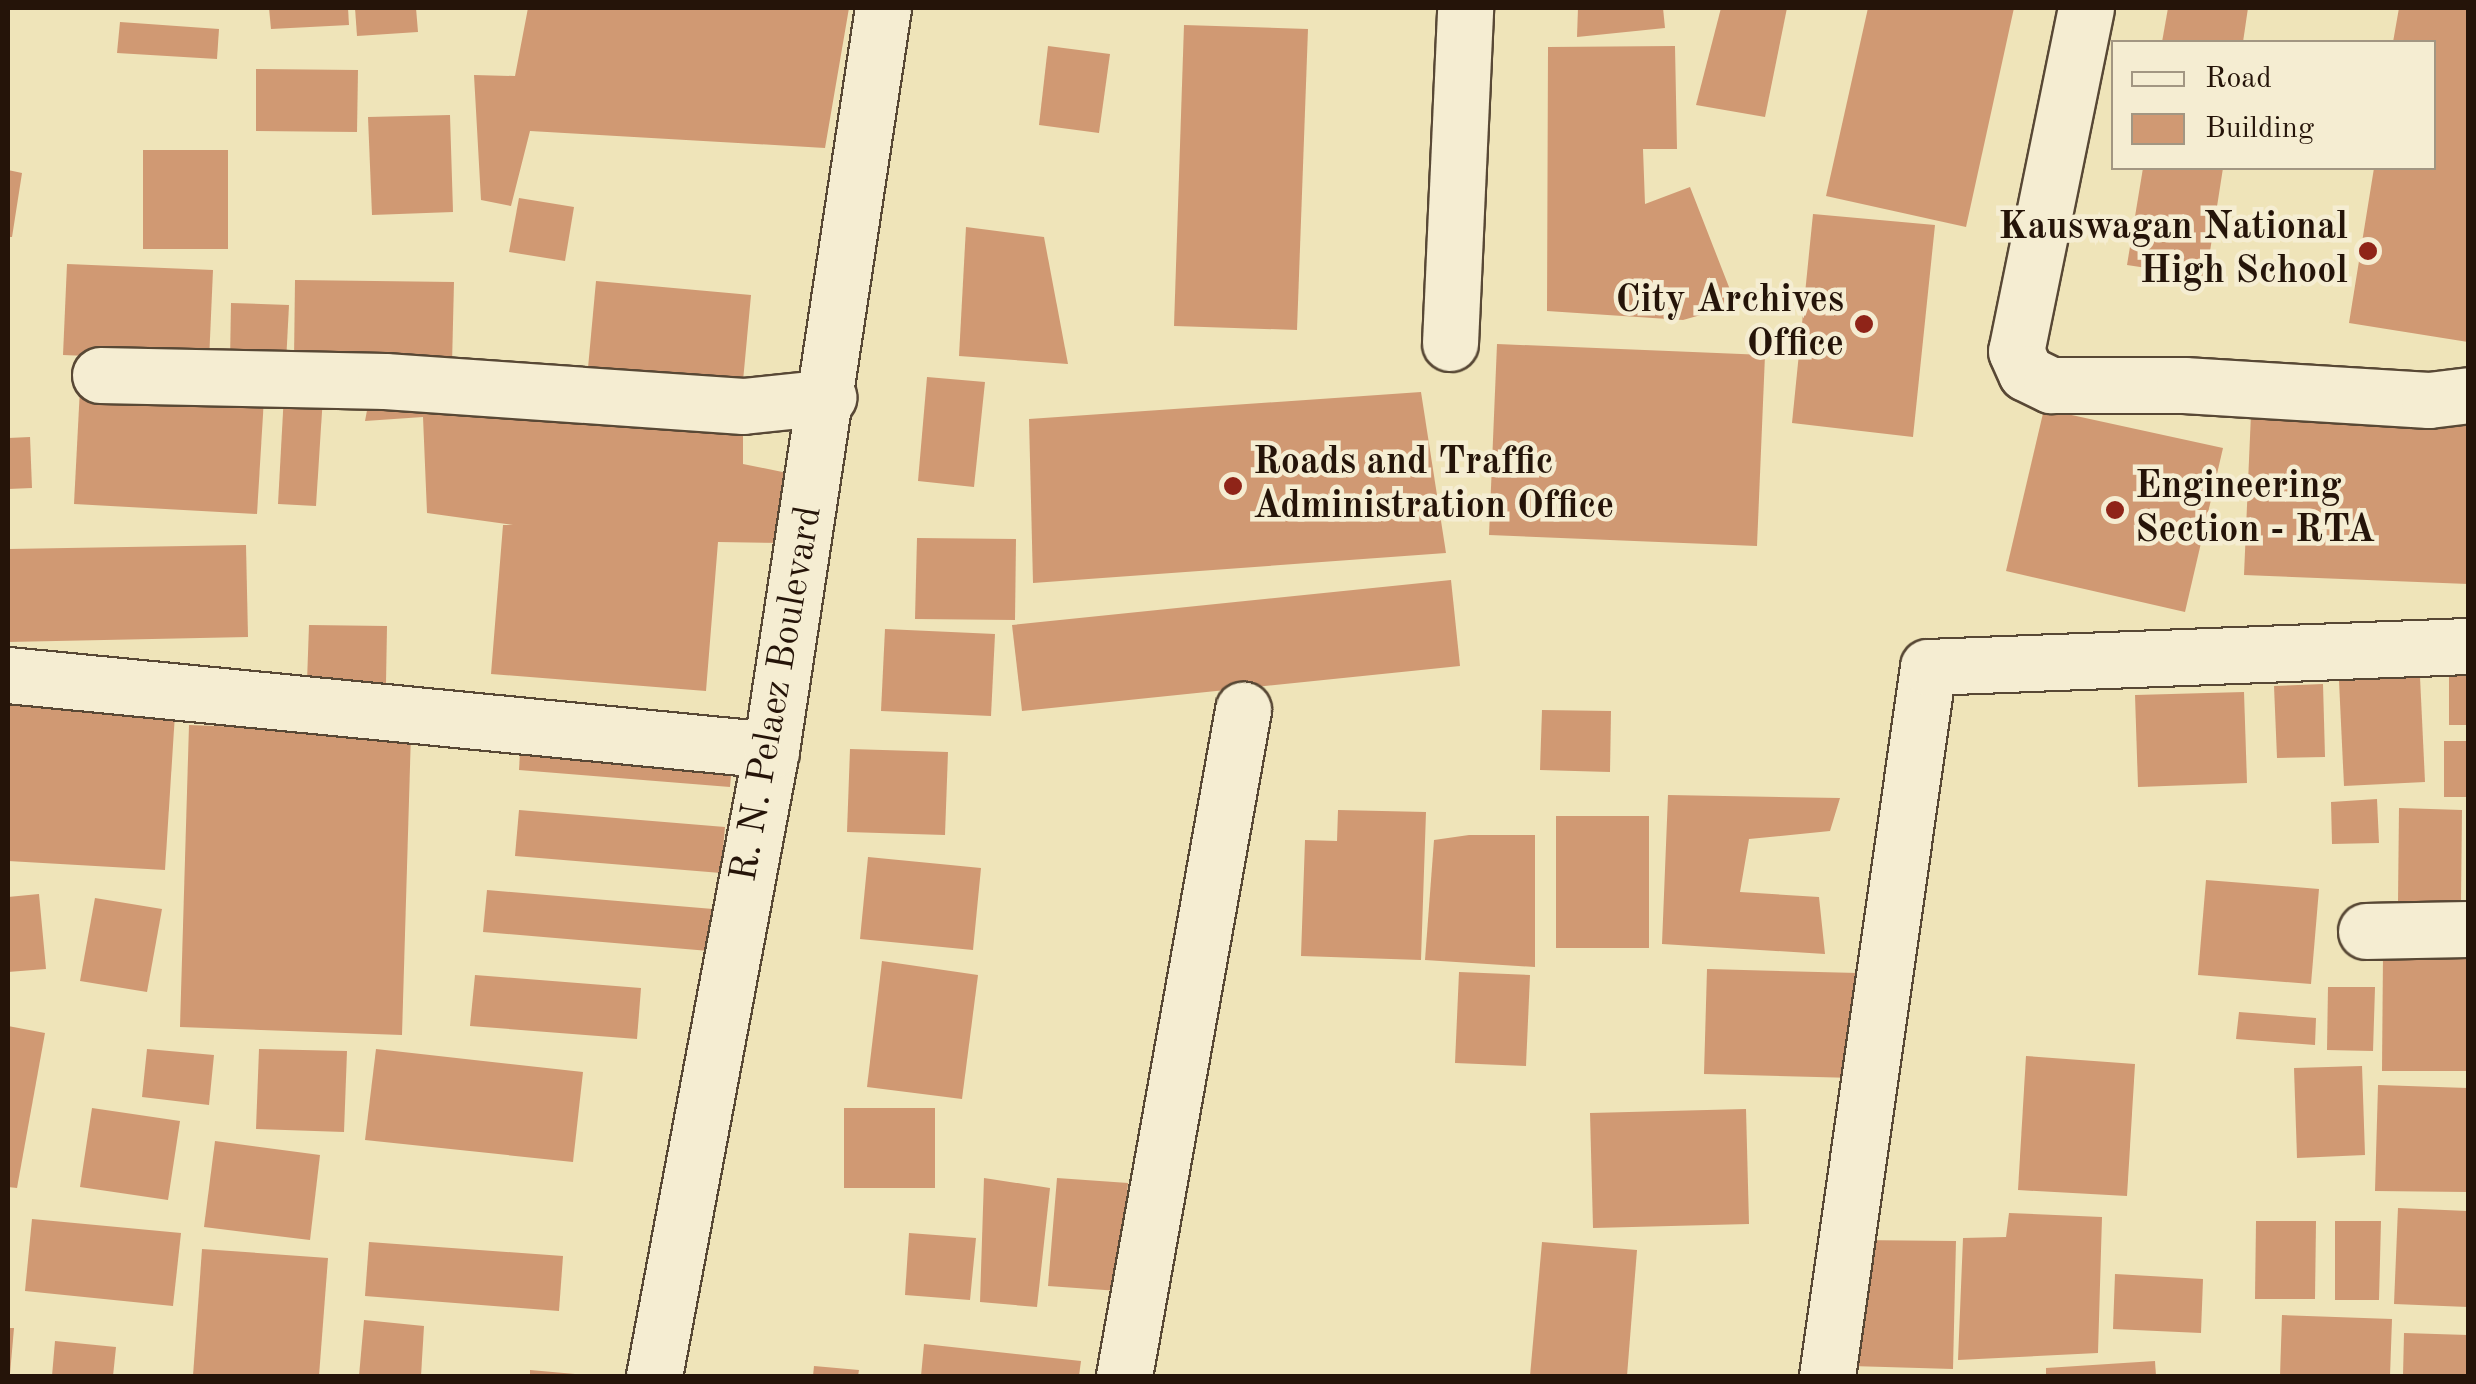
<!DOCTYPE html>
<style>
body{margin:0}
#map{position:relative;width:2476px;height:1384px;overflow:hidden;background:#efe4b9;font-family:"Old Standard TT",serif}
div>[style]{position:absolute}
.building>*{inset:0;background:#d09973}
.roads{filter:drop-shadow(2px 0 #584835) drop-shadow(-2px 0 #584835) drop-shadow(0 2px #584835) drop-shadow(0 -2px #584835)}
.minor>*{height:55px;margin:-27.5px;padding:0 27.5px;transform-origin:27.5px;border-radius:27.5px;background:#f5edd2}
.dots>*{width:28px;height:28px;translate:-50% -50%;box-sizing:border-box;border:5px solid #f5edd2;border-radius:50%}
span{translate:-50% -50%;white-space:nowrap;text-align:center;line-height:1.15;-webkit-text-stroke:9px #f5edd2;paint-order:stroke}
.poi-label{font-size:38px;color:#251409;font-weight:700}
.right{translate:-100% -50%;text-align:right}
.left{translate:0 -50%;text-align:left}
.street-label{font-size:38px;color:#251409}
.frame{position:absolute;inset:0;border:10px solid #251409;pointer-events:none}
.legend{position:absolute;left:2111px;top:40px;width:325px;height:130px;box-sizing:border-box;background:#f5edd2;border:2px solid #a29682;margin:0;padding:12px 18px;list-style:none;font-size:30px;color:#251409}
.legend li{display:flex;align-items:center;gap:20px;height:50px}
.legend b{width:50px;border:2px solid #a29682}
</style>
<div id="map">
<div class="building">
<div style="clip-path:polygon(269px 8px,348px 8px,349px 25px,271px 29px)"></div>
<div style="clip-path:polygon(355px 8px,416px 8px,418px 32px,357px 36px)"></div>
<div style="clip-path:polygon(528px 8px,849px 8px,825px 148px,530px 131px,511px 206px,481px 200px,474px 75px,515px 76px)"></div>
<div style="clip-path:polygon(1578px 8px,1663px 8px,1665px 28px,1577px 37px)"></div>
<div style="clip-path:polygon(1721px 8px,1787px 8px,1765px 117px,1696px 105px)"></div>
<div style="clip-path:polygon(1868px 8px,2014px 8px,1966px 227px,1826px 196px)"></div>
<div style="clip-path:polygon(2168px 8px,2248px 8px,2243px 42px,2162px 42px)"></div>
<div style="clip-path:polygon(2399px 8px,2468px 8px,2468px 342px,2349px 323px,2374px 168px,2434px 168px,2434px 42px,2393px 42px)"></div>
<div style="clip-path:polygon(120px 22px,219px 29px,217px 59px,117px 53px)"></div>
<div style="clip-path:polygon(1184px 25px,1308px 29px,1297px 330px,1174px 326px)"></div>
<div style="clip-path:polygon(1048px 46px,1110px 54px,1099px 133px,1039px 125px)"></div>
<div style="clip-path:polygon(1675px 46px,1677px 149px,1643px 149px,1645px 204px,1690px 187px,1736px 305px,1683px 320px,1547px 311px,1548px 47px)"></div>
<div style="clip-path:polygon(256px 69px,358px 70px,357px 132px,256px 131px)"></div>
<div style="clip-path:polygon(450px 115px,453px 212px,372px 215px,368px 117px)"></div>
<div style="clip-path:polygon(143px 150px,228px 150px,228px 249px,143px 249px)"></div>
<div style="clip-path:polygon(2143px 168px,2223px 168px,2206px 277px,2127px 265px)"></div>
<div style="clip-path:polygon(8px 170px,22px 173px,12px 237px,8px 237px)"></div>
<div style="clip-path:polygon(519px 198px,574px 207px,565px 261px,509px 252px)"></div>
<div style="clip-path:polygon(1813px 214px,1935px 225px,1913px 437px,1792px 423px)"></div>
<div style="clip-path:polygon(966px 227px,1044px 237px,1068px 364px,959px 356px)"></div>
<div style="clip-path:polygon(67px 264px,213px 270px,209px 361px,63px 355px)"></div>
<div style="clip-path:polygon(295px 280px,454px 282px,452px 364px,294px 360px)"></div>
<div style="clip-path:polygon(596px 281px,751px 295px,743px 381px,588px 368px)"></div>
<div style="clip-path:polygon(231px 303px,289px 305px,286px 363px,230px 361px)"></div>
<div style="clip-path:polygon(1497px 344px,1765px 355px,1757px 546px,1489px 535px)"></div>
<div style="clip-path:polygon(927px 377px,985px 382px,974px 487px,918px 481px)"></div>
<div style="clip-path:polygon(372px 384px,743px 409px,743px 464px,797px 475px,788px 543px,718px 542px,706px 691px,491px 674px,503px 525px,513px 525px,427px 513px,423px 417px,365px 421px)"></div>
<div style="clip-path:polygon(80px 388px,264px 398px,257px 514px,74px 504px)"></div>
<div style="clip-path:polygon(1421px 392px,1446px 553px,1033px 583px,1029px 419px)"></div>
<div style="clip-path:polygon(284px 394px,323px 396px,316px 506px,278px 504px)"></div>
<div style="clip-path:polygon(2044px 409px,2223px 448px,2185px 612px,2006px 571px)"></div>
<div style="clip-path:polygon(2251px 414px,2468px 424px,2468px 584px,2244px 575px)"></div>
<div style="clip-path:polygon(30px 437px,32px 488px,8px 489px,8px 438px)"></div>
<div style="clip-path:polygon(917px 538px,1016px 539px,1015px 620px,915px 619px)"></div>
<div style="clip-path:polygon(246px 545px,248px 637px,8px 642px,8px 549px)"></div>
<div style="clip-path:polygon(1451px 580px,1460px 666px,1022px 711px,1012px 625px)"></div>
<div style="clip-path:polygon(309px 625px,387px 626px,386px 683px,307px 682px)"></div>
<div style="clip-path:polygon(885px 629px,995px 634px,991px 716px,881px 711px)"></div>
<div style="clip-path:polygon(2449px 665px,2468px 665px,2468px 725px,2449px 725px)"></div>
<div style="clip-path:polygon(2420px 677px,2425px 782px,2344px 786px,2339px 681px)"></div>
<div style="clip-path:polygon(2323px 684px,2325px 757px,2277px 758px,2274px 686px)"></div>
<div style="clip-path:polygon(2244px 692px,2247px 783px,2138px 787px,2135px 695px)"></div>
<div style="clip-path:polygon(8px 704px,175px 714px,165px 870px,8px 861px)"></div>
<div style="clip-path:polygon(1542px 710px,1611px 711px,1610px 772px,1540px 770px)"></div>
<div style="clip-path:polygon(189px 725px,411px 733px,402px 1035px,180px 1027px)"></div>
<div style="clip-path:polygon(521px 736px,733px 753px,730px 787px,519px 770px)"></div>
<div style="clip-path:polygon(2444px 741px,2468px 741px,2468px 797px,2444px 797px)"></div>
<div style="clip-path:polygon(850px 749px,948px 752px,945px 835px,847px 832px)"></div>
<div style="clip-path:polygon(1668px 795px,1840px 798px,1830px 831px,1749px 839px,1740px 892px,1819px 897px,1825px 954px,1662px 944px)"></div>
<div style="clip-path:polygon(2377px 799px,2379px 843px,2332px 844px,2331px 802px)"></div>
<div style="clip-path:polygon(2399px 808px,2462px 810px,2461px 902px,2398px 901px)"></div>
<div style="clip-path:polygon(519px 810px,725px 827px,721px 873px,515px 856px)"></div>
<div style="clip-path:polygon(1338px 810px,1426px 812px,1421px 960px,1301px 956px,1305px 840px,1337px 841px)"></div>
<div style="clip-path:polygon(1556px 816px,1649px 816px,1649px 948px,1556px 948px)"></div>
<div style="clip-path:polygon(1469px 835px,1535px 835px,1535px 967px,1425px 960px,1434px 840px)"></div>
<div style="clip-path:polygon(868px 857px,981px 868px,973px 950px,860px 939px)"></div>
<div style="clip-path:polygon(2206px 880px,2319px 889px,2311px 984px,2198px 975px)"></div>
<div style="clip-path:polygon(487px 890px,725px 910px,721px 952px,483px 932px)"></div>
<div style="clip-path:polygon(39px 894px,46px 969px,8px 972px,8px 897px)"></div>
<div style="clip-path:polygon(95px 898px,162px 909px,147px 992px,80px 981px)"></div>
<div style="clip-path:polygon(2383px 955px,2468px 955px,2468px 1071px,2382px 1071px)"></div>
<div style="clip-path:polygon(882px 961px,978px 975px,962px 1099px,867px 1087px)"></div>
<div style="clip-path:polygon(1707px 969px,1858px 973px,1855px 1078px,1704px 1074px)"></div>
<div style="clip-path:polygon(1459px 972px,1530px 975px,1526px 1066px,1455px 1063px)"></div>
<div style="clip-path:polygon(475px 975px,641px 988px,637px 1039px,470px 1026px)"></div>
<div style="clip-path:polygon(2328px 987px,2375px 987px,2373px 1051px,2327px 1050px)"></div>
<div style="clip-path:polygon(2239px 1012px,2316px 1018px,2315px 1045px,2236px 1039px)"></div>
<div style="clip-path:polygon(8px 1026px,45px 1033px,17px 1188px,8px 1187px)"></div>
<div style="clip-path:polygon(147px 1049px,214px 1055px,209px 1105px,142px 1097px)"></div>
<div style="clip-path:polygon(259px 1049px,347px 1051px,344px 1132px,256px 1129px)"></div>
<div style="clip-path:polygon(376px 1049px,583px 1072px,573px 1162px,365px 1140px)"></div>
<div style="clip-path:polygon(2026px 1056px,2135px 1064px,2127px 1196px,2018px 1190px)"></div>
<div style="clip-path:polygon(2362px 1066px,2365px 1155px,2297px 1158px,2294px 1068px)"></div>
<div style="clip-path:polygon(2378px 1085px,2468px 1088px,2468px 1192px,2375px 1191px)"></div>
<div style="clip-path:polygon(92px 1108px,180px 1121px,168px 1200px,80px 1187px)"></div>
<div style="clip-path:polygon(844px 1108px,935px 1108px,935px 1188px,844px 1188px)"></div>
<div style="clip-path:polygon(1746px 1109px,1749px 1224px,1593px 1228px,1590px 1113px)"></div>
<div style="clip-path:polygon(215px 1141px,320px 1155px,310px 1240px,204px 1227px)"></div>
<div style="clip-path:polygon(984px 1178px,1050px 1188px,1037px 1307px,980px 1302px)"></div>
<div style="clip-path:polygon(1057px 1178px,1128px 1183px,1119px 1291px,1048px 1286px)"></div>
<div style="clip-path:polygon(2398px 1208px,2468px 1211px,2468px 1307px,2394px 1304px)"></div>
<div style="clip-path:polygon(2009px 1213px,2102px 1217px,2098px 1353px,1958px 1360px,1963px 1238px,2006px 1237px)"></div>
<div style="clip-path:polygon(32px 1219px,181px 1233px,173px 1306px,25px 1291px)"></div>
<div style="clip-path:polygon(2256px 1221px,2316px 1221px,2315px 1299px,2255px 1299px)"></div>
<div style="clip-path:polygon(2335px 1221px,2381px 1221px,2379px 1300px,2335px 1300px)"></div>
<div style="clip-path:polygon(909px 1233px,976px 1238px,970px 1300px,905px 1295px)"></div>
<div style="clip-path:polygon(1854px 1240px,1956px 1241px,1953px 1369px,1851px 1366px)"></div>
<div style="clip-path:polygon(369px 1242px,563px 1256px,559px 1311px,365px 1296px)"></div>
<div style="clip-path:polygon(1542px 1242px,1637px 1250px,1627px 1376px,1530px 1376px)"></div>
<div style="clip-path:polygon(202px 1249px,328px 1258px,319px 1376px,193px 1376px)"></div>
<div style="clip-path:polygon(2115px 1274px,2203px 1279px,2201px 1333px,2113px 1329px)"></div>
<div style="clip-path:polygon(2282px 1315px,2392px 1319px,2390px 1376px,2280px 1376px)"></div>
<div style="clip-path:polygon(364px 1320px,424px 1326px,421px 1376px,359px 1376px)"></div>
<div style="clip-path:polygon(8px 1328px,14px 1328px,10px 1374px,8px 1374px)"></div>
<div style="clip-path:polygon(2404px 1333px,2468px 1335px,2468px 1376px,2403px 1376px)"></div>
<div style="clip-path:polygon(55px 1341px,116px 1347px,113px 1376px,52px 1376px)"></div>
<div style="clip-path:polygon(924px 1344px,1081px 1361px,1079px 1376px,921px 1376px)"></div>
<div style="clip-path:polygon(2155px 1361px,2156px 1376px,2046px 1376px,2046px 1368px)"></div>
<div style="clip-path:polygon(814px 1366px,859px 1370px,858px 1376px,813px 1376px)"></div>
<div style="clip-path:polygon(530px 1370px,575px 1374px,575px 1376px,530px 1376px)"></div>
</div>
<div class="roads">
<div class="minor">
<div style="left:2086px;top:8px;width:350px;rotate:101.5deg"></div>
<div style="left:2016px;top:351px;width:24px;rotate:66deg"></div>
<div style="left:2026px;top:373px;width:28px;rotate:26deg"></div>
<div style="left:2051px;top:385px;width:133px"></div>
<div style="left:2184px;top:385px;width:245px;rotate:3.5deg"></div>
<div style="left:2429px;top:400px;width:39px;rotate:-7deg"></div>
<div style="left:1450px;top:343px;width:335px;rotate:-87.4deg"></div>
<div style="left:100px;top:375px;width:285px;rotate:1.2deg"></div>
<div style="left:385px;top:381px;width:359px;rotate:4deg"></div>
<div style="left:743px;top:406px;width:86px;rotate:-6deg"></div>
<div style="left:8px;top:675px;width:767px;rotate:5.61deg"></div>
<div style="left:2366px;top:931px;width:102px;rotate:-1.1deg"></div>
<div style="left:654px;top:1376px;width:637px;rotate:-79.41deg"></div>
<div style="left:771px;top:750px;width:750px;rotate:-81.42deg"></div>
<div style="left:1124px;top:1376px;width:677px;rotate:-79.87deg"></div>
<div style="left:1827px;top:1376px;width:716px;rotate:-81.89deg"></div>
<div style="left:1928px;top:667px;width:540px;rotate:-2.23deg"></div>
</div>
</div>
<div class="dots">
<div style="left:2368px;top:251px;background:#8f2418"></div>
<div style="left:1864px;top:324px;background:#8f2418"></div>
<div style="left:1233px;top:486px;background:#8f2418"></div>
<div style="left:2115px;top:510px;background:#8f2418"></div>
</div>
<div class="poi-label">
<span class="right" style="left:2348px;top:251px">Kauswagan National<br>High School</span>
<span class="right" style="left:1844px;top:324px">City Archives<br>Office</span>
<span class="left" style="left:1253px;top:486px">Roads and Traffic<br>Administration Office</span>
<span class="left" style="left:2135px;top:510px">Engineering<br>Section - RTA</span>
</div>
<div class="street-label">
<span style="left:778px;top:694px;rotate:-80deg">R. N. Pelaez Boulevard</span>
</div>
<div class="frame"></div>
<ul class="legend">
<li><b style="height:12px;background:#f5edd2"></b>Road</li>
<li><b style="height:28px;background:#d09973"></b>Building</li>
</ul>
</div>
